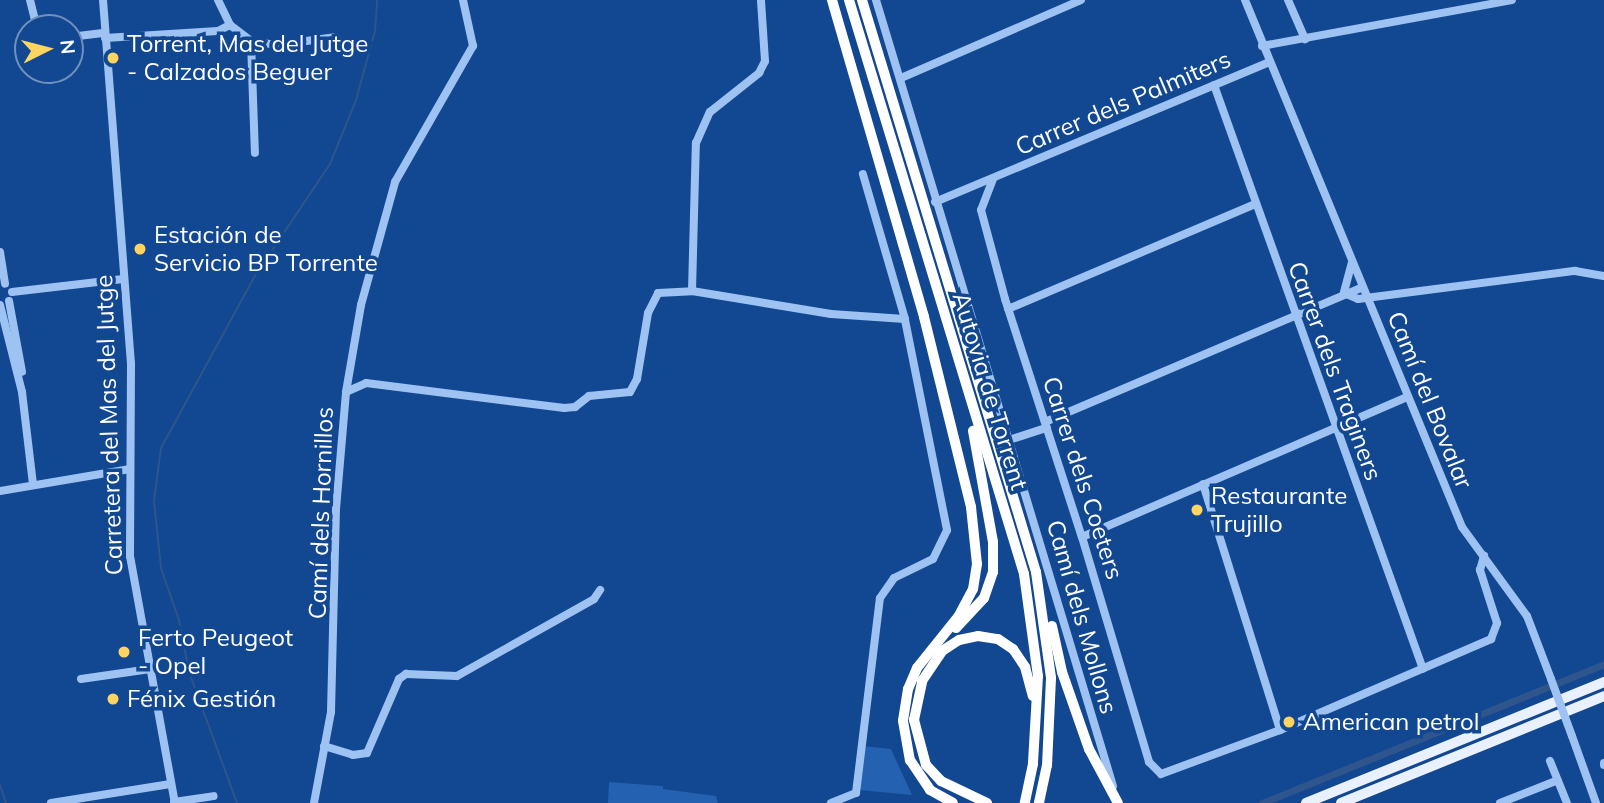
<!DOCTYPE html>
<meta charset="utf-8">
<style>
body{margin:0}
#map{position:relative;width:1604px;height:803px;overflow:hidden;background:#124791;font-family:Mulish,sans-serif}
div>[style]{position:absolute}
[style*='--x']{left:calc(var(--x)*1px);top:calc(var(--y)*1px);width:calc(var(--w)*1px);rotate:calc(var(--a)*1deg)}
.green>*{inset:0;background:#2461b0}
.stream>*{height:2px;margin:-1px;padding:0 1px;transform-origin:1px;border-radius:1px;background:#2e558c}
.canal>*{height:7px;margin:-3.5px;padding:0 3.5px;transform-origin:3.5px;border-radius:3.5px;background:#2e558c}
.minor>*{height:8px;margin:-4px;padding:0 4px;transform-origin:4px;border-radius:4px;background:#9ec3f2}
.major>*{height:10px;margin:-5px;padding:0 5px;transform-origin:5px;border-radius:5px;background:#e9f1ff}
.highway>*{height:10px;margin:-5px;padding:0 5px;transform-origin:5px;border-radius:5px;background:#fff}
.minor-bridge>*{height:8px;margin:-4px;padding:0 4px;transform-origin:4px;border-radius:4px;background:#9ec3f2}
.dots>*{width:19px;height:19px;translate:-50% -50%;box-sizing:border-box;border:4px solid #124791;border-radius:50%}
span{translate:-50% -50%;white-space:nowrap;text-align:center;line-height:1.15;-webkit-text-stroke:7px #124791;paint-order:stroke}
.poi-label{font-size:24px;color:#fff}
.left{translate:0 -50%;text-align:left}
.street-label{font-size:24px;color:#fff}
.north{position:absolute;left:14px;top:14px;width:70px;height:70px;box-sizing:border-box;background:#124791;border:2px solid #7191bd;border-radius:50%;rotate:84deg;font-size:19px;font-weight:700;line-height:28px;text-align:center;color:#fff}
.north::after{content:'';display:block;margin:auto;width:24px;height:32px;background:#ffd45f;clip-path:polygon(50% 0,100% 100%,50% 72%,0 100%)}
</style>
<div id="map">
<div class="green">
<div style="clip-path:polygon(863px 746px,891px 749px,912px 795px,859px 790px)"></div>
<div style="clip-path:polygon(609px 782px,663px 786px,663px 789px,716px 796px,718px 803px,608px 803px)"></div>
</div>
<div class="stream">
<div style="--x:0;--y:785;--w:19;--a:72"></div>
<div style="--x:237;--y:803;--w:140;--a:-110.1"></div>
<div style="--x:189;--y:672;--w:53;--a:-100.9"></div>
<div style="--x:179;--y:620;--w:55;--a:-109.1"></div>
<div style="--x:161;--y:568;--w:67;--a:-96"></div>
<div style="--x:154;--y:501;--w:53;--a:-82.5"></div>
<div style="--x:161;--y:448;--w:192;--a:-61.4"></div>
<div style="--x:253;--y:279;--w:138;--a:-56.2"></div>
<div style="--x:330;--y:164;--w:69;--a:-67.9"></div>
<div style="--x:356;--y:100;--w:72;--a:-74.6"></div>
<div style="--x:375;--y:31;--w:31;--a:-86"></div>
</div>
<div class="canal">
<div style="--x:1262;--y:803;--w:369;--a:-22.1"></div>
</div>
<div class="minor">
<div style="--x:30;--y:0;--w:29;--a:76"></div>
<div style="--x:103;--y:0;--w:365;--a:85.6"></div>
<div style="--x:131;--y:364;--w:192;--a:90.3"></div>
<div style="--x:130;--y:556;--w:251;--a:79.7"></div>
<div style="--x:218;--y:0;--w:28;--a:64"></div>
<div style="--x:876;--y:0;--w:821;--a:73.22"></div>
<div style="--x:1245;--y:0;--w:570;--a:67.62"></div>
<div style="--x:1462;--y:527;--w:110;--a:53.9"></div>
<div style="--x:1527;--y:616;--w:67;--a:69.1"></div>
<div style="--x:1288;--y:0;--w:43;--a:66.4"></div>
<div style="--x:70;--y:37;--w:35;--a:-7"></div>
<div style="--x:105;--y:38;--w:113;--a:-3.5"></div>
<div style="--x:218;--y:31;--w:13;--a:-27"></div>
<div style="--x:230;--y:25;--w:26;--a:37"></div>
<div style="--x:251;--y:41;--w:25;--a:9"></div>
<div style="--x:276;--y:45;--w:61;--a:-7.6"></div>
<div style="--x:251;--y:41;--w:112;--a:88"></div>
<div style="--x:1262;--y:46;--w:254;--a:-10.4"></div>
<div style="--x:901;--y:78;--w:196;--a:-23.4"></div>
<div style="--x:1214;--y:85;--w:620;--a:70.31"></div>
<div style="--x:993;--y:179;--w:33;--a:111"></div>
<div style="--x:981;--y:210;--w:92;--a:74.9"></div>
<div style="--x:1005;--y:299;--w:250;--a:72.1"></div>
<div style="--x:1082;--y:537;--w:235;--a:73.4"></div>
<div style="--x:1149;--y:762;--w:17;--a:45"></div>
<div style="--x:1161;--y:774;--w:127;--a:-20.3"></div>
<div style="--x:1280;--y:730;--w:230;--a:-23.3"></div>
<div style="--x:1491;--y:639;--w:17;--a:-69"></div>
<div style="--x:1497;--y:623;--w:56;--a:-107.8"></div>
<div style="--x:1480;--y:570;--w:15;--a:-74"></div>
<div style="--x:935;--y:202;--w:362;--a:-22.7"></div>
<div style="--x:0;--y:252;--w:32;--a:81"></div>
<div style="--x:692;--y:291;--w:148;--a:-88.5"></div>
<div style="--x:696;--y:143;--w:34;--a:-66"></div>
<div style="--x:710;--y:112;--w:63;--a:-38.5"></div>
<div style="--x:759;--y:73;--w:13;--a:-63"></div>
<div style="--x:765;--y:61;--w:61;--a:-93.8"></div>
<div style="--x:12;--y:292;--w:112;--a:-6.7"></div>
<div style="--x:1344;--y:292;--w:31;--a:-75"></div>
<div style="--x:1344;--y:293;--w:15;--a:23"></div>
<div style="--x:1358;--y:299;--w:219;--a:-7.4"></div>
<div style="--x:1575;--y:271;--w:29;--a:10"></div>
<div style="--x:9;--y:301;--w:72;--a:79.6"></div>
<div style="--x:0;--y:305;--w:90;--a:75.8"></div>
<div style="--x:22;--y:392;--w:93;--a:83.2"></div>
<div style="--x:1008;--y:309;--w:268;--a:-23"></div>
<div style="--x:346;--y:392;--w:22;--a:-24"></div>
<div style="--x:366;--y:383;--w:200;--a:7.2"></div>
<div style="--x:564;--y:408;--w:11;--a:-5"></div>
<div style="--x:575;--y:407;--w:18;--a:-38"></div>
<div style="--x:589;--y:396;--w:41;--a:-5.6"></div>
<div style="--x:630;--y:392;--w:15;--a:-62"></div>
<div style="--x:637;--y:379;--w:67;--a:-80.5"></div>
<div style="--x:648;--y:313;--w:22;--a:-63"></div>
<div style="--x:658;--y:293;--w:34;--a:-3"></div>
<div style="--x:692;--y:291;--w:141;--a:9.4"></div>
<div style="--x:831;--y:314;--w:74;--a:3.9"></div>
<div style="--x:1045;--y:422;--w:345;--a:-23"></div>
<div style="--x:1009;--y:440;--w:40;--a:-18"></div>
<div style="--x:1203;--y:484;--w:258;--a:72.6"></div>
<div style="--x:0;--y:491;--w:132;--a:-9.6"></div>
<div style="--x:1082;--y:537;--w:354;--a:-23.3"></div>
<div style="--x:81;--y:679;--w:70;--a:-8.2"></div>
<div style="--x:1572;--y:736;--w:71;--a:70.3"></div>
<div style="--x:324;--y:746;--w:30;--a:17"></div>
<div style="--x:353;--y:755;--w:14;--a:-8"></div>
<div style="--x:367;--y:753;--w:81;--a:-66.6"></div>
<div style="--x:399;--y:679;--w:9;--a:-36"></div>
<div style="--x:406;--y:674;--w:51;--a:2.2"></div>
<div style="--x:457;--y:676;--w:157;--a:-29.3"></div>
<div style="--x:594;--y:599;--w:11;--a:-56"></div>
<div style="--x:1550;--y:761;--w:45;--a:68"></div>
<div style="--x:1604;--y:763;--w:2;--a:90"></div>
<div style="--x:174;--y:802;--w:40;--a:-8.5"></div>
<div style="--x:51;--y:803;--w:121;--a:-9"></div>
<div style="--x:314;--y:803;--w:93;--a:-79.4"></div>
<div style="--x:331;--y:712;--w:203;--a:-88.6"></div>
<div style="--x:336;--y:509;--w:117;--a:-85.1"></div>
<div style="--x:346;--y:392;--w:88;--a:-80.2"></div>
<div style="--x:361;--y:305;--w:128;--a:-74.5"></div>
<div style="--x:395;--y:182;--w:157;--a:-60.2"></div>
<div style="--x:473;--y:46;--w:47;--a:-102.3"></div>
<div style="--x:831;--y:803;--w:27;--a:-22"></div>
<div style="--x:856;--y:793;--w:196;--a:-83"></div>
<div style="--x:880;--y:598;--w:24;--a:-55"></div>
<div style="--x:894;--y:578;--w:43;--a:-26"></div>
<div style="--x:933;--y:559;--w:32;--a:-64"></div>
<div style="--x:947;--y:530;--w:215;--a:-101.3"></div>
<div style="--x:905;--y:319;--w:151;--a:-106.2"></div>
<div style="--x:1500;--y:803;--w:62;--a:-21.6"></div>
</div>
<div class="major">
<div style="--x:1306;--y:803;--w:322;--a:-22.1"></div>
<div style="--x:1341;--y:803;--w:284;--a:-22.1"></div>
</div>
<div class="highway">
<div style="--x:832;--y:0;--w:330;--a:73.8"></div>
<div style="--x:924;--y:317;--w:196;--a:76.1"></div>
<div style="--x:971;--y:507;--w:57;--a:84"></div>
<div style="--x:977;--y:564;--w:25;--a:99"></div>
<div style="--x:973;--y:589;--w:32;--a:118"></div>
<div style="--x:958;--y:617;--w:65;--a:128.8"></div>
<div style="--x:917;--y:668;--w:23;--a:113"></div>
<div style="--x:908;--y:689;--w:32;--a:99"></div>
<div style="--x:903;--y:721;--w:40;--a:80"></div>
<div style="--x:910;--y:760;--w:36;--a:56"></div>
<div style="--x:930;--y:790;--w:26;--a:29"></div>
<div style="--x:849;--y:0;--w:600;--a:73.04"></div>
<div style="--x:1024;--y:574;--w:103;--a:82.2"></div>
<div style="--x:1038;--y:676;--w:88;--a:93.3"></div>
<div style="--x:1033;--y:764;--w:40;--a:102"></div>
<div style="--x:862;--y:0;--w:598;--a:73.08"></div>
<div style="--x:1036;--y:572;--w:107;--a:81.9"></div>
<div style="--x:1051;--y:678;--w:87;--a:92.6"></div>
<div style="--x:1047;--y:765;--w:39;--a:102"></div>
<div style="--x:1052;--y:626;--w:47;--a:77.7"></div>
<div style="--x:1062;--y:672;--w:82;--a:70.7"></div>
<div style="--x:1089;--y:749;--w:61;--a:61.8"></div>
<div style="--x:956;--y:628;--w:41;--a:-47"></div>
<div style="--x:984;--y:598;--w:28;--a:-71"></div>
<div style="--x:993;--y:572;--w:30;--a:-90"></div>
<div style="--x:993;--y:542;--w:113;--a:-100.2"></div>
<div style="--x:987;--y:803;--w:51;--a:-154.4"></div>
<div style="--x:941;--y:781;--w:22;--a:-133"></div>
<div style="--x:926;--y:765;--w:47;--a:-104.9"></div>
<div style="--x:914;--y:720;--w:40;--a:-78"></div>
<div style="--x:922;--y:681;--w:36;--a:-56"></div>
<div style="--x:942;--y:651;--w:20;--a:-33"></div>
<div style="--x:959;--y:640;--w:19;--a:-12"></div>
<div style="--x:978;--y:636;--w:20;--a:9"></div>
<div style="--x:998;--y:639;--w:18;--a:34"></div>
<div style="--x:1013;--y:649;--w:22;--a:56"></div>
<div style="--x:1025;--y:667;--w:30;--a:75"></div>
</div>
<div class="minor-bridge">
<div style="--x:1551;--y:679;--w:61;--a:69.8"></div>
</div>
<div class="dots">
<div style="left:113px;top:58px;background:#ffd45f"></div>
<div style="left:140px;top:249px;background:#ffd45f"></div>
<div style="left:1197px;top:510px;background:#ffd45f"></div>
<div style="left:124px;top:652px;background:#ffd45f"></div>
<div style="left:113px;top:699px;background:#ffd45f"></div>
<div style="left:1289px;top:722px;background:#ffd45f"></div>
</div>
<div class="poi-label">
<span class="left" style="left:127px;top:58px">Torrent, Mas del Jutge<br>- Calzados Beguer</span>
<span class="left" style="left:154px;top:249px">Estación de<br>Servicio BP Torrente</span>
<span class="left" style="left:1211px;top:510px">Restaurante<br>Trujillo</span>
<span class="left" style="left:138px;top:652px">Ferto Peugeot<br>- Opel</span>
<span class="left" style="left:127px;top:699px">Fénix Gestión</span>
<span class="left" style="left:1303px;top:722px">American petrol</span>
</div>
<div class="street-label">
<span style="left:1123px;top:103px;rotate:-23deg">Carrer dels Palmiters</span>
<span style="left:1335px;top:371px;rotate:70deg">Carrer dels Traginers</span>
<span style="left:990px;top:391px;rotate:73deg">Autovia de Torrent</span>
<span style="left:1430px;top:400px;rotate:68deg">Camí del Bovalar</span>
<span style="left:109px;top:425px;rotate:-92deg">Carretera del Mas del Jutge</span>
<span style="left:1083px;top:478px;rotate:72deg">Carrer dels Coeters</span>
<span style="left:321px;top:513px;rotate:-88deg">Camí dels Hornillos</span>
<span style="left:1082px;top:617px;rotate:74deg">Camí dels Mollons</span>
</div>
<div class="north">N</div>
</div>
